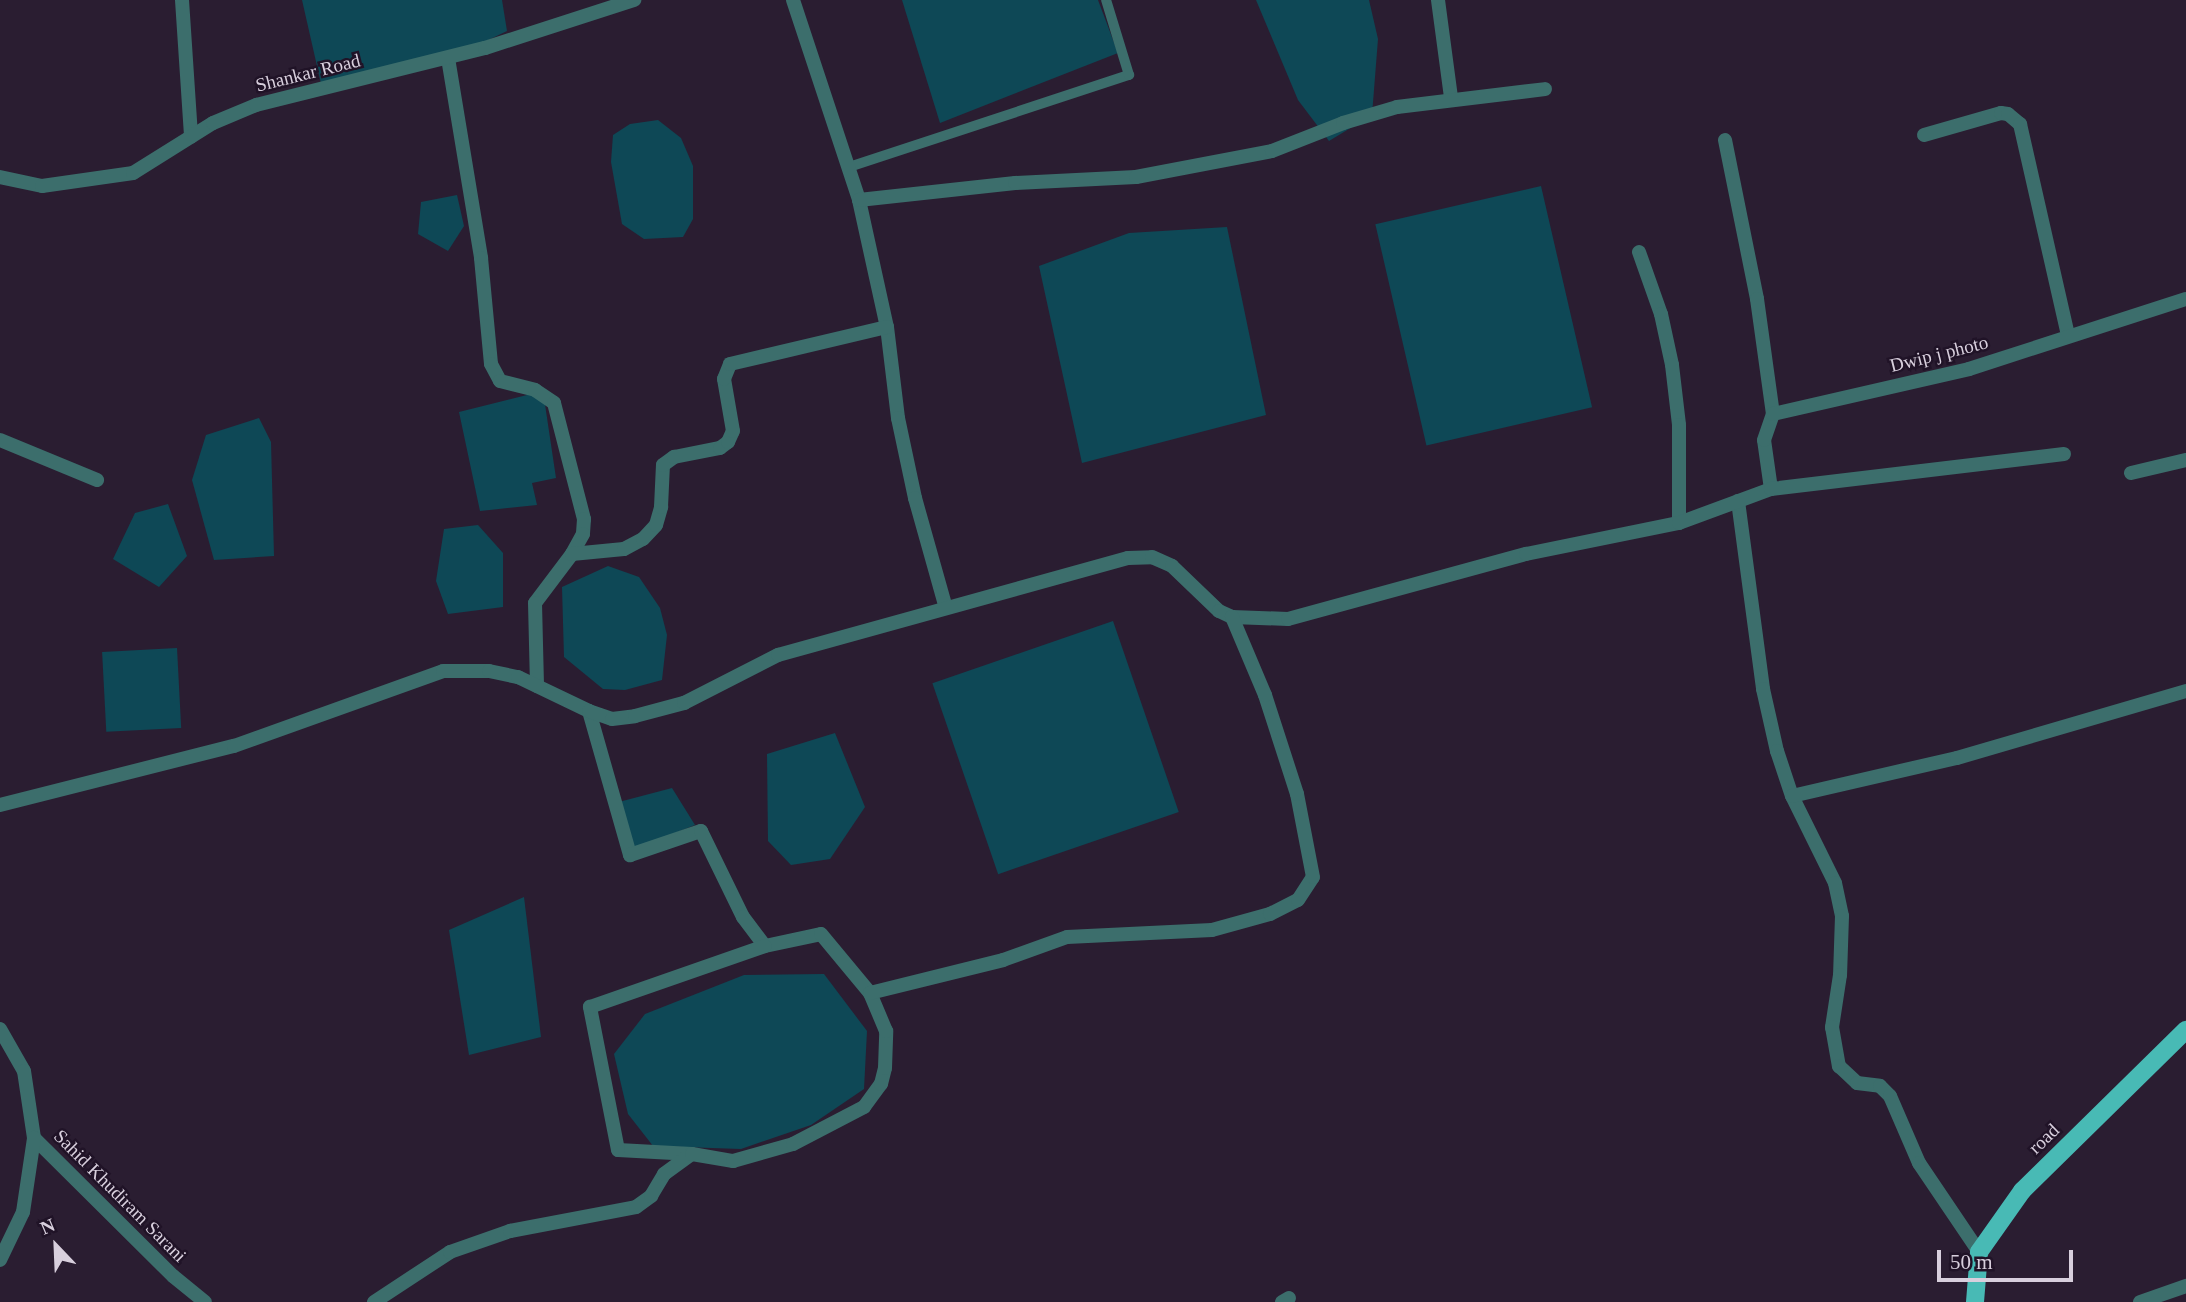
<!DOCTYPE html>
<style>
body{margin:0}
#map{position:relative;width:2186px;height:1302px;overflow:hidden;background:#2a1d31;font-family:Georgia,serif}
div>[style]{position:absolute}
[style*='--x']{left:calc(var(--x)*1px);top:calc(var(--y)*1px);width:calc(var(--w)*1px);rotate:calc(var(--a)*1deg)}
.water>*{inset:0;background:#0e4856;transform-origin:0 0}
.lane>*{height:10px;margin:-5px;padding:0 5px;transform-origin:5px;border-radius:5px;background:#3c6e6c}
.street>*{height:14px;margin:-7px;padding:0 7px;transform-origin:7px;border-radius:7px;background:#3c6e6c}
.primary>*{height:18px;margin:-9px;padding:0 9px;transform-origin:9px;border-radius:9px;background:#48bab5}
span{translate:-50% -50%;white-space:nowrap;text-align:center;line-height:1.15;-webkit-text-stroke:5px #201327;paint-order:stroke}
.street-label{font-size:19px;color:#d8cfdd}
.north{position:absolute;left:21px;top:1211px;width:70px;height:70px;-webkit-text-stroke:5px #201327;paint-order:stroke;rotate:337deg;font-size:19px;font-weight:700;line-height:28px;text-align:center;color:#d8cfdd}
.north::after{content:'';display:block;margin:auto;width:24px;height:32px;background:#d8cfdd;clip-path:polygon(50% 0,100% 100%,50% 72%,0 100%)}
.scale{position:absolute;left:1937px;top:1250px;width:136px;height:32px;box-sizing:border-box;border:4px solid #d8cfdd;border-top:0;padding-left:9px;font-size:21px;line-height:24px;white-space:nowrap;color:#d8cfdd;-webkit-text-stroke:5px #201327;paint-order:stroke}
</style>
<div id="map">
<div class="water">
<div style="clip-path:polygon(302px 0,502px 0,507px 31px,480px 44px,322px 88px)"></div>
<div style="clip-path:polygon(902px 0,1098px 0,1118px 53px,940px 123px)"></div>
<div style="clip-path:polygon(1256px 0,1369px 0,1378px 39px,1372px 115px,1329px 141px,1298px 100px)"></div>
<div style="clip-path:polygon(658px 120px,681px 138px,693px 166px,693px 219px,683px 237px,644px 239px,622px 224px,611px 162px,613px 135px,630px 124px)"></div>
<div style="left:1541px;top:186px;width:227px;height:170px;rotate:77deg"></div>
<div style="clip-path:polygon(457px 195px,464px 226px,448px 251px,418px 234px,421px 202px)"></div>
<div style="clip-path:polygon(1227px 227px,1266px 415px,1082px 463px,1039px 266px,1129px 233px)"></div>
<div style="clip-path:polygon(543px 391px,556px 478px,532px 483px,537px 505px,480px 511px,459px 412px)"></div>
<div style="clip-path:polygon(259px 418px,271px 442px,274px 556px,214px 560px,192px 480px,206px 435px)"></div>
<div style="clip-path:polygon(168px 504px,187px 556px,159px 587px,113px 559px,135px 513px)"></div>
<div style="clip-path:polygon(478px 525px,503px 553px,503px 607px,448px 614px,436px 581px,444px 529px)"></div>
<div style="clip-path:polygon(608px 566px,639px 577px,660px 608px,667px 635px,662px 680px,625px 690px,603px 689px,564px 657px,562px 587px)"></div>
<div style="left:1113px;top:621px;width:202px;height:191px;rotate:71deg"></div>
<div style="left:177px;top:648px;width:80px;height:75px;rotate:87deg"></div>
<div style="clip-path:polygon(835px 733px,865px 807px,830px 859px,791px 865px,768px 841px,767px 754px)"></div>
<div style="clip-path:polygon(672px 788px,695px 825px,628px 852px,615px 803px)"></div>
<div style="clip-path:polygon(524px 897px,541px 1037px,469px 1055px,449px 930px)"></div>
<div style="clip-path:polygon(824px 974px,867px 1031px,864px 1089px,811px 1125px,741px 1149px,653px 1146px,628px 1114px,614px 1054px,645px 1014px,744px 975px)"></div>
</div>
<div class="lane">
<div style="--x:849;--y:167;--w:295;--a:-18.2"></div>
<div style="--x:1129;--y:75;--w:78;--a:-107"></div>
</div>
<div class="street">
<div style="--x:182;--y:0;--w:137;--a:86.2"></div>
<div style="--x:793;--y:0;--w:211;--a:71.7"></div>
<div style="--x:859;--y:200;--w:130;--a:77.6"></div>
<div style="--x:887;--y:327;--w:92;--a:83.1"></div>
<div style="--x:898;--y:418;--w:82;--a:78"></div>
<div style="--x:915;--y:498;--w:114;--a:74.3"></div>
<div style="--x:1438;--y:0;--w:99;--a:82.4"></div>
<div style="--x:448;--y:58;--w:203;--a:80.6"></div>
<div style="--x:481;--y:258;--w:106;--a:84.6"></div>
<div style="--x:491;--y:364;--w:19;--a:62"></div>
<div style="--x:500;--y:381;--w:36;--a:14"></div>
<div style="--x:535;--y:390;--w:23;--a:34"></div>
<div style="--x:554;--y:403;--w:120;--a:75.5"></div>
<div style="--x:584;--y:519;--w:15;--a:94"></div>
<div style="--x:583;--y:534;--w:23;--a:119"></div>
<div style="--x:572;--y:554;--w:61;--a:127.1"></div>
<div style="--x:535;--y:603;--w:83;--a:88.6"></div>
<div style="--x:1924;--y:135;--w:80;--a:-15.9"></div>
<div style="--x:2001;--y:113;--w:7;--a:8"></div>
<div style="--x:2008;--y:114;--w:16;--a:40"></div>
<div style="--x:2020;--y:124;--w:216;--a:77.2"></div>
<div style="--x:1725;--y:140;--w:162;--a:78.6"></div>
<div style="--x:1757;--y:299;--w:116;--a:82.1"></div>
<div style="--x:0;--y:177;--w:43;--a:12.1"></div>
<div style="--x:42;--y:186;--w:92;--a:-8.1"></div>
<div style="--x:133;--y:173;--w:94;--a:-32"></div>
<div style="--x:213;--y:123;--w:47;--a:-22.7"></div>
<div style="--x:256;--y:105;--w:236;--a:-14"></div>
<div style="--x:485;--y:48;--w:157;--a:-17.9"></div>
<div style="--x:859;--y:200;--w:157;--a:-6.2"></div>
<div style="--x:1015;--y:183;--w:121;--a:-2.8"></div>
<div style="--x:1136;--y:177;--w:138;--a:-10.8"></div>
<div style="--x:1272;--y:151;--w:76;--a:-21.5"></div>
<div style="--x:1343;--y:123;--w:56;--a:-16.5"></div>
<div style="--x:1397;--y:107;--w:149;--a:-6.9"></div>
<div style="--x:1639;--y:252;--w:66;--a:70.5"></div>
<div style="--x:1661;--y:314;--w:52;--a:77.8"></div>
<div style="--x:1672;--y:365;--w:60;--a:83.3"></div>
<div style="--x:1679;--y:425;--w:98;--a:90"></div>
<div style="--x:0;--y:440;--w:105;--a:22.4"></div>
<div style="--x:2131;--y:473;--w:57;--a:-13.3"></div>
<div style="--x:1771;--y:489;--w:49;--a:-98.1"></div>
<div style="--x:1764;--y:440;--w:28;--a:-71"></div>
<div style="--x:1773;--y:414;--w:201;--a:-12.9"></div>
<div style="--x:1969;--y:369;--w:228;--a:-17.9"></div>
<div style="--x:1738;--y:501;--w:190;--a:82.4"></div>
<div style="--x:1763;--y:689;--w:64;--a:77.3"></div>
<div style="--x:1777;--y:751;--w:47;--a:71.6"></div>
<div style="--x:1792;--y:796;--w:97;--a:63.7"></div>
<div style="--x:1835;--y:883;--w:34;--a:78"></div>
<div style="--x:1842;--y:916;--w:59;--a:91.9"></div>
<div style="--x:1840;--y:975;--w:53;--a:98.7"></div>
<div style="--x:1832;--y:1027;--w:40;--a:80"></div>
<div style="--x:1839;--y:1066;--w:25;--a:43"></div>
<div style="--x:1857;--y:1083;--w:23;--a:7"></div>
<div style="--x:1880;--y:1086;--w:14;--a:45"></div>
<div style="--x:1890;--y:1096;--w:73;--a:66.6"></div>
<div style="--x:1919;--y:1163;--w:107;--a:56"></div>
<div style="--x:572;--y:554;--w:52;--a:-5.5"></div>
<div style="--x:624;--y:549;--w:21;--a:-28"></div>
<div style="--x:643;--y:539;--w:19;--a:-47"></div>
<div style="--x:656;--y:525;--w:19;--a:-74"></div>
<div style="--x:661;--y:507;--w:42;--a:-87.3"></div>
<div style="--x:663;--y:465;--w:14;--a:-36"></div>
<div style="--x:674;--y:457;--w:47;--a:-11.1"></div>
<div style="--x:720;--y:448;--w:10;--a:-37"></div>
<div style="--x:728;--y:442;--w:12;--a:-66"></div>
<div style="--x:733;--y:431;--w:53;--a:-99.8"></div>
<div style="--x:724;--y:379;--w:16;--a:-68"></div>
<div style="--x:730;--y:364;--w:161;--a:-13.3"></div>
<div style="--x:589;--y:711;--w:150;--a:74.1"></div>
<div style="--x:630;--y:855;--w:75;--a:-18.7"></div>
<div style="--x:701;--y:831;--w:96;--a:64"></div>
<div style="--x:743;--y:917;--w:36;--a:53"></div>
<div style="--x:765;--y:946;--w:57;--a:-12.1"></div>
<div style="--x:821;--y:934;--w:77;--a:50.3"></div>
<div style="--x:1792;--y:796;--w:169;--a:-13"></div>
<div style="--x:1957;--y:758;--w:239;--a:-16.3"></div>
<div style="--x:0;--y:805;--w:241;--a:-14.2"></div>
<div style="--x:234;--y:746;--w:222;--a:-19.7"></div>
<div style="--x:443;--y:671;--w:46;--a:0"></div>
<div style="--x:489;--y:671;--w:30;--a:12"></div>
<div style="--x:518;--y:677;--w:79;--a:25.6"></div>
<div style="--x:589;--y:711;--w:24;--a:19"></div>
<div style="--x:612;--y:719;--w:23;--a:-7"></div>
<div style="--x:635;--y:716;--w:51;--a:-14.9"></div>
<div style="--x:684;--y:703;--w:106;--a:-27.1"></div>
<div style="--x:778;--y:655;--w:363;--a:-15.5"></div>
<div style="--x:1128;--y:558;--w:24;--a:-2"></div>
<div style="--x:1152;--y:557;--w:22;--a:24"></div>
<div style="--x:1172;--y:566;--w:65;--a:43.8"></div>
<div style="--x:1219;--y:611;--w:14;--a:25"></div>
<div style="--x:1232;--y:617;--w:56;--a:2"></div>
<div style="--x:1288;--y:619;--w:247;--a:-15.3"></div>
<div style="--x:1526;--y:554;--w:156;--a:-11.5"></div>
<div style="--x:1679;--y:523;--w:98;--a:-20.3"></div>
<div style="--x:1771;--y:489;--w:295;--a:-6.8"></div>
<div style="--x:0;--y:1029;--w:48;--a:60.3"></div>
<div style="--x:24;--y:1071;--w:68;--a:81.5"></div>
<div style="--x:34;--y:1138;--w:196;--a:44.8"></div>
<div style="--x:173;--y:1276;--w:41;--a:39.1"></div>
<div style="--x:692;--y:1154;--w:74;--a:-176.9"></div>
<div style="--x:618;--y:1150;--w:146;--a:-101.1"></div>
<div style="--x:590;--y:1007;--w:185;--a:-19.2"></div>
<div style="--x:0;--y:1260;--w:53;--a:-64.4"></div>
<div style="--x:23;--y:1212;--w:75;--a:-81.5"></div>
<div style="--x:374;--y:1302;--w:91;--a:-33.3"></div>
<div style="--x:450;--y:1252;--w:64;--a:-19.3"></div>
<div style="--x:510;--y:1231;--w:128;--a:-10.8"></div>
<div style="--x:636;--y:1207;--w:19;--a:-36"></div>
<div style="--x:651;--y:1196;--w:26;--a:-59"></div>
<div style="--x:664;--y:1174;--w:34;--a:-36"></div>
<div style="--x:692;--y:1154;--w:42;--a:9.7"></div>
<div style="--x:733;--y:1161;--w:62;--a:-15.8"></div>
<div style="--x:793;--y:1144;--w:80;--a:-27.5"></div>
<div style="--x:864;--y:1107;--w:29;--a:-54"></div>
<div style="--x:881;--y:1084;--w:16;--a:-76"></div>
<div style="--x:885;--y:1068;--w:37;--a:-88"></div>
<div style="--x:886;--y:1031;--w:41;--a:-112.8"></div>
<div style="--x:870;--y:993;--w:137;--a:-13.9"></div>
<div style="--x:1003;--y:960;--w:68;--a:-19.8"></div>
<div style="--x:1067;--y:937;--w:145;--a:-2.8"></div>
<div style="--x:1212;--y:930;--w:60;--a:-15.4"></div>
<div style="--x:1270;--y:914;--w:31;--a:-27"></div>
<div style="--x:1298;--y:900;--w:27;--a:-57"></div>
<div style="--x:1313;--y:877;--w:85;--a:-100.9"></div>
<div style="--x:1297;--y:794;--w:104;--a:-107.9"></div>
<div style="--x:1265;--y:695;--w:85;--a:-112.9"></div>
<div style="--x:1282;--y:1302;--w:8;--a:-30"></div>
<div style="--x:2140;--y:1302;--w:49;--a:-19.2"></div>
</div>
<div class="primary">
<div style="--x:1975;--y:1302;--w:50;--a:-85.4"></div>
<div style="--x:1979;--y:1252;--w:75;--a:-54.8"></div>
<div style="--x:2022;--y:1191;--w:230;--a:-44.5"></div>
</div>
<div class="street-label">
<span style="left:308px;top:73px;rotate:-14deg">Shankar Road</span>
<span style="left:1939px;top:354px;rotate:-14deg">Dwip j photo</span>
<span style="left:2044px;top:1139px;rotate:-44deg">road</span>
<span style="left:120px;top:1196px;rotate:45deg">Sahid Khudiram Sarani</span>
</div>
<div class="north">N</div>
<div class="scale">50 m</div>
</div>
